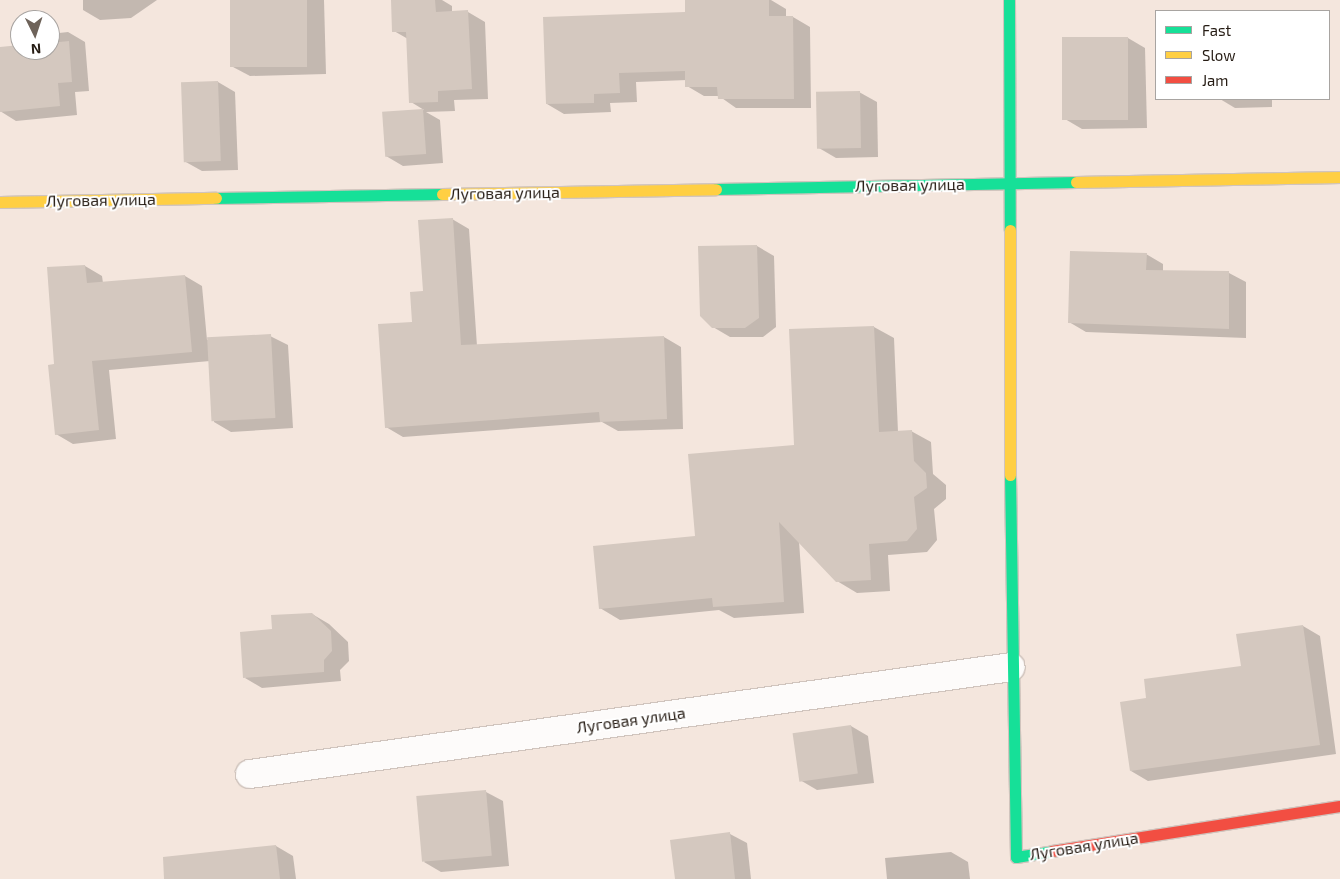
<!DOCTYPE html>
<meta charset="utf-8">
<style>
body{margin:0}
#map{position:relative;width:1340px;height:879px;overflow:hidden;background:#f4e6dd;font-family:"Exo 2",sans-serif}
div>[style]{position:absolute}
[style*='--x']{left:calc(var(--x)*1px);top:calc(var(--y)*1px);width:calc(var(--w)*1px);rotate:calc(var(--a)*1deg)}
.shadow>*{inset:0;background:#0003}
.building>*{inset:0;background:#d4c8bf;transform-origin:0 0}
.roads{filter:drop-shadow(1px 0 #d0c4bd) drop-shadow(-1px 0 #d0c4bd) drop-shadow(0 1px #d0c4bd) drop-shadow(0 -1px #d0c4bd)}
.street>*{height:28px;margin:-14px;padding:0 14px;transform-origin:14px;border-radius:14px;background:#fdfbfa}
.fast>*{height:11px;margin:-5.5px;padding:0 5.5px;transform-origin:5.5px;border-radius:5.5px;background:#16e098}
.slow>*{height:11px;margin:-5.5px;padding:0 5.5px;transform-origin:5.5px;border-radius:5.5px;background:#ffcf43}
.jam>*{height:11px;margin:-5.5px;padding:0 5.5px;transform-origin:5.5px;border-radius:5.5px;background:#f24e42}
span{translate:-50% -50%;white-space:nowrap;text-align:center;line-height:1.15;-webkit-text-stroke:4px #fff;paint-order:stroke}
.street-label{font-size:16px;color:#261c14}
.legend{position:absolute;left:1155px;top:10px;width:175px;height:90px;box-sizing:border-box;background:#fff;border:1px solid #a8a4a1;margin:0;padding:6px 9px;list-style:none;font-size:15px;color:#261c14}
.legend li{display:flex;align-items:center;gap:10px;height:25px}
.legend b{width:25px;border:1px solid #a8a4a1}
.north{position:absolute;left:10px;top:10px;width:50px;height:50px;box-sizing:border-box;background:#fff;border:1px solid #a8a4a1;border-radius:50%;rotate:176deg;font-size:14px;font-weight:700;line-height:20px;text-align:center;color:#261c14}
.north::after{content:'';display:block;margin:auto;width:18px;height:22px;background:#6e635a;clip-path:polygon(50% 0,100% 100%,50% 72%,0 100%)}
</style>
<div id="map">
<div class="shadow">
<div style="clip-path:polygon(83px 0,157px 0,131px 18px,100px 20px,83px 10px)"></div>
<div style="clip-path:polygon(231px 0,324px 0,326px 74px,250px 76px,233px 67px)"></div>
<div style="clip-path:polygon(392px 0,442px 0,452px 6px,452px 13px,468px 12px,485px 22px,488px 99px,454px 100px,455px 111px,426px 112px,440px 120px,443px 163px,403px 166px,386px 156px,383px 113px,424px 110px,411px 102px,408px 39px,394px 31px)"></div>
<div style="clip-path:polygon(686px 0,771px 0,786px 9px,786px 17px,793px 17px,810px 27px,811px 108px,736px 108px,719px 96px,704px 96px,687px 86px,687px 80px,636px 82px,637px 102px,610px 103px,611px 112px,564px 114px,547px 104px,686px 14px)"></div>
<div style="clip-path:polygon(68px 32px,85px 42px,89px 91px,75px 92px,77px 115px,16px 121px,0 111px,0 48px,50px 50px,50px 34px)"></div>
<div style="clip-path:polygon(1128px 38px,1145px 48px,1147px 128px,1082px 129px,1065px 119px,1064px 39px)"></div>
<div style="clip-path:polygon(218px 82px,235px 92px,238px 170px,202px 171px,184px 161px)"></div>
<div style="clip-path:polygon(859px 92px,877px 102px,878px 157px,836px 158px,819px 148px)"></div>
<div style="clip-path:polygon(1220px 99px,1272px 99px,1272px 107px,1235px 108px)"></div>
<div style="clip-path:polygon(452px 219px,469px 229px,477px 346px,664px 337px,681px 347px,683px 429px,618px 431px,602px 422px,403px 437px,386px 427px,414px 323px)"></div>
<div style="clip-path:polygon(757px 246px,774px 256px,776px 327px,763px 337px,730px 337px,713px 327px,699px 247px)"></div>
<div style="clip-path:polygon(1146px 254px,1163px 264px,1163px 272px,1229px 273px,1246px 282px,1246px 338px,1086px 332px,1069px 322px)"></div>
<div style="clip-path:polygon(85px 266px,102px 276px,103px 283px,185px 276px,202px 286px,207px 340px,270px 336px,288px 345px,293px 428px,231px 432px,214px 422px,210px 361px,109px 370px,116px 439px,73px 444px,56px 434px,55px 365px)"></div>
<div style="clip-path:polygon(874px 327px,894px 338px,898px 432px,911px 431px,931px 442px,933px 474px,946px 485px,946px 499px,934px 509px,937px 540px,927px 552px,888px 555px,890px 591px,857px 593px,837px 581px,799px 541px,804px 613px,734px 618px,719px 610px,620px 620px,600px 608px,697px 537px,795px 446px)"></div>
<div style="clip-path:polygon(312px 614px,329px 624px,348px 642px,349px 661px,340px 670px,341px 681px,262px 688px,245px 678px)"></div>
<div style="clip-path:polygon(1303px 626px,1320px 636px,1336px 754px,1148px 781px,1131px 771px,1148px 699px,1242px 667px)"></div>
<div style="clip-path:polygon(851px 726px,868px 736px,874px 783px,817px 790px,800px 780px)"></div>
<div style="clip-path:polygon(486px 792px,503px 801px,509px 866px,441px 872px,424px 862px)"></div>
<div style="clip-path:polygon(730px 834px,747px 843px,751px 879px,676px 879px)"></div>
<div style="clip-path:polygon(276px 846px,293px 856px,296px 879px,219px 879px)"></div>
<div style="clip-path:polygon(951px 852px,968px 862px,970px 879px,887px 879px,885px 858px)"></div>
</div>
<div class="building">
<div style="left:230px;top:0;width:77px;height:67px"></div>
<div style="clip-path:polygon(391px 0,435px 0,436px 12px,468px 10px,472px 89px,438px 91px,438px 102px,409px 103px,406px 32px,392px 32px)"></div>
<div style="clip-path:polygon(685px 0,769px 0,769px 16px,793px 16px,794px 99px,718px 99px,717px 87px,685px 87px,685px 71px,619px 73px,620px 93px,594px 94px,594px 103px,546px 104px,543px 17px,685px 12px)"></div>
<div style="left:1062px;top:37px;width:66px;height:83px"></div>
<div style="clip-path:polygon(69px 41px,72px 82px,58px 83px,60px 106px,0 112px,0 47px,20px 45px,20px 50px,50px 50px,50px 43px)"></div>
<div style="left:218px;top:81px;width:80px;height:37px;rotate:88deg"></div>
<div style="left:860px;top:91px;width:57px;height:44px;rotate:89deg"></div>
<div style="left:423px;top:109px;width:45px;height:41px;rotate:86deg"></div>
<div style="clip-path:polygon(453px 218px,461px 345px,664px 336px,667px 419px,600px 422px,599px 412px,385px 428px,378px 324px,412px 322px,410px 292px,423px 291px,418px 220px)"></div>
<div style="clip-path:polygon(757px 245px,759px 318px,745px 328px,712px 328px,700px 316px,698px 246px)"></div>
<div style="clip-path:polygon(1070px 251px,1147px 253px,1146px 270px,1229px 271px,1229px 329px,1068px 323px)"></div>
<div style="clip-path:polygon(85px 265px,87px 283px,185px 275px,192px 352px,92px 361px,99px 430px,55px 435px,48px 365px,54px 364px,47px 267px)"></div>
<div style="clip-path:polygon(874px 326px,879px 432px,912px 430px,914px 461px,926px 473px,927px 488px,914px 497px,917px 529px,907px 541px,869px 544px,871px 580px,836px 582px,779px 522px,784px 602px,713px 607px,712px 598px,599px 609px,593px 546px,695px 536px,688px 454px,794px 445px,789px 329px)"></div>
<div style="left:271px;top:334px;width:84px;height:64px;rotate:87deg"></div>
<div style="clip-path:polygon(312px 613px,331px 631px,332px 651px,324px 660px,324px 672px,243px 678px,240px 632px,272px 629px,271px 615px)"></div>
<div style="clip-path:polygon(1303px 625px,1320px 745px,1130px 771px,1120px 702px,1146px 698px,1144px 679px,1241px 666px,1236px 634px)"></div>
<div style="left:851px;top:725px;width:49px;height:59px;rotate:82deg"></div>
<div style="left:486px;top:790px;width:66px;height:70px;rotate:85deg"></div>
<div style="clip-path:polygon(730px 832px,735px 879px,675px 879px,670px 840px)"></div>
<div style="clip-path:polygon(276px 845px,280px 879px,164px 879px,163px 857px)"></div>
</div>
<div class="roads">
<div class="street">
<div style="--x:250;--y:774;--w:768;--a:-8"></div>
</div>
<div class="fast">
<div style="--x:1009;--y:0;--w:230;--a:89.8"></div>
<div style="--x:716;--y:189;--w:360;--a:-1.1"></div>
<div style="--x:216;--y:198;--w:226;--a:-1"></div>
<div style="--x:1010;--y:475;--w:382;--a:89.1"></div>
<div style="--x:1016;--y:857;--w:36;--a:-9"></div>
</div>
<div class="slow">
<div style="--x:1076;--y:182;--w:264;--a:-1.1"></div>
<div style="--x:442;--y:194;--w:274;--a:-1"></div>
<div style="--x:0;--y:202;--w:216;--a:-1.1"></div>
<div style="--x:1010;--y:230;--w:245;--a:90"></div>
</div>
<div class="jam">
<div style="--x:1052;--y:851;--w:291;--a:-8.9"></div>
</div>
</div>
<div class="street-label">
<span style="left:910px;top:185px;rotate:-1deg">Луговая улица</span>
<span style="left:505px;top:193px;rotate:-1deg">Луговая улица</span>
<span style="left:101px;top:200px;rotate:-1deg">Луговая улица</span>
<span style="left:631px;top:720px;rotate:-8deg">Луговая улица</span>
<span style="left:1084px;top:846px;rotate:-9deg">Луговая улица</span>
</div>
<ul class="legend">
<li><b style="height:6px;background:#16e098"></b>Fast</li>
<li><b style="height:6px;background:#ffcf43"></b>Slow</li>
<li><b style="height:6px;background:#f24e42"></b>Jam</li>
</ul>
<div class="north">N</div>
</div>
